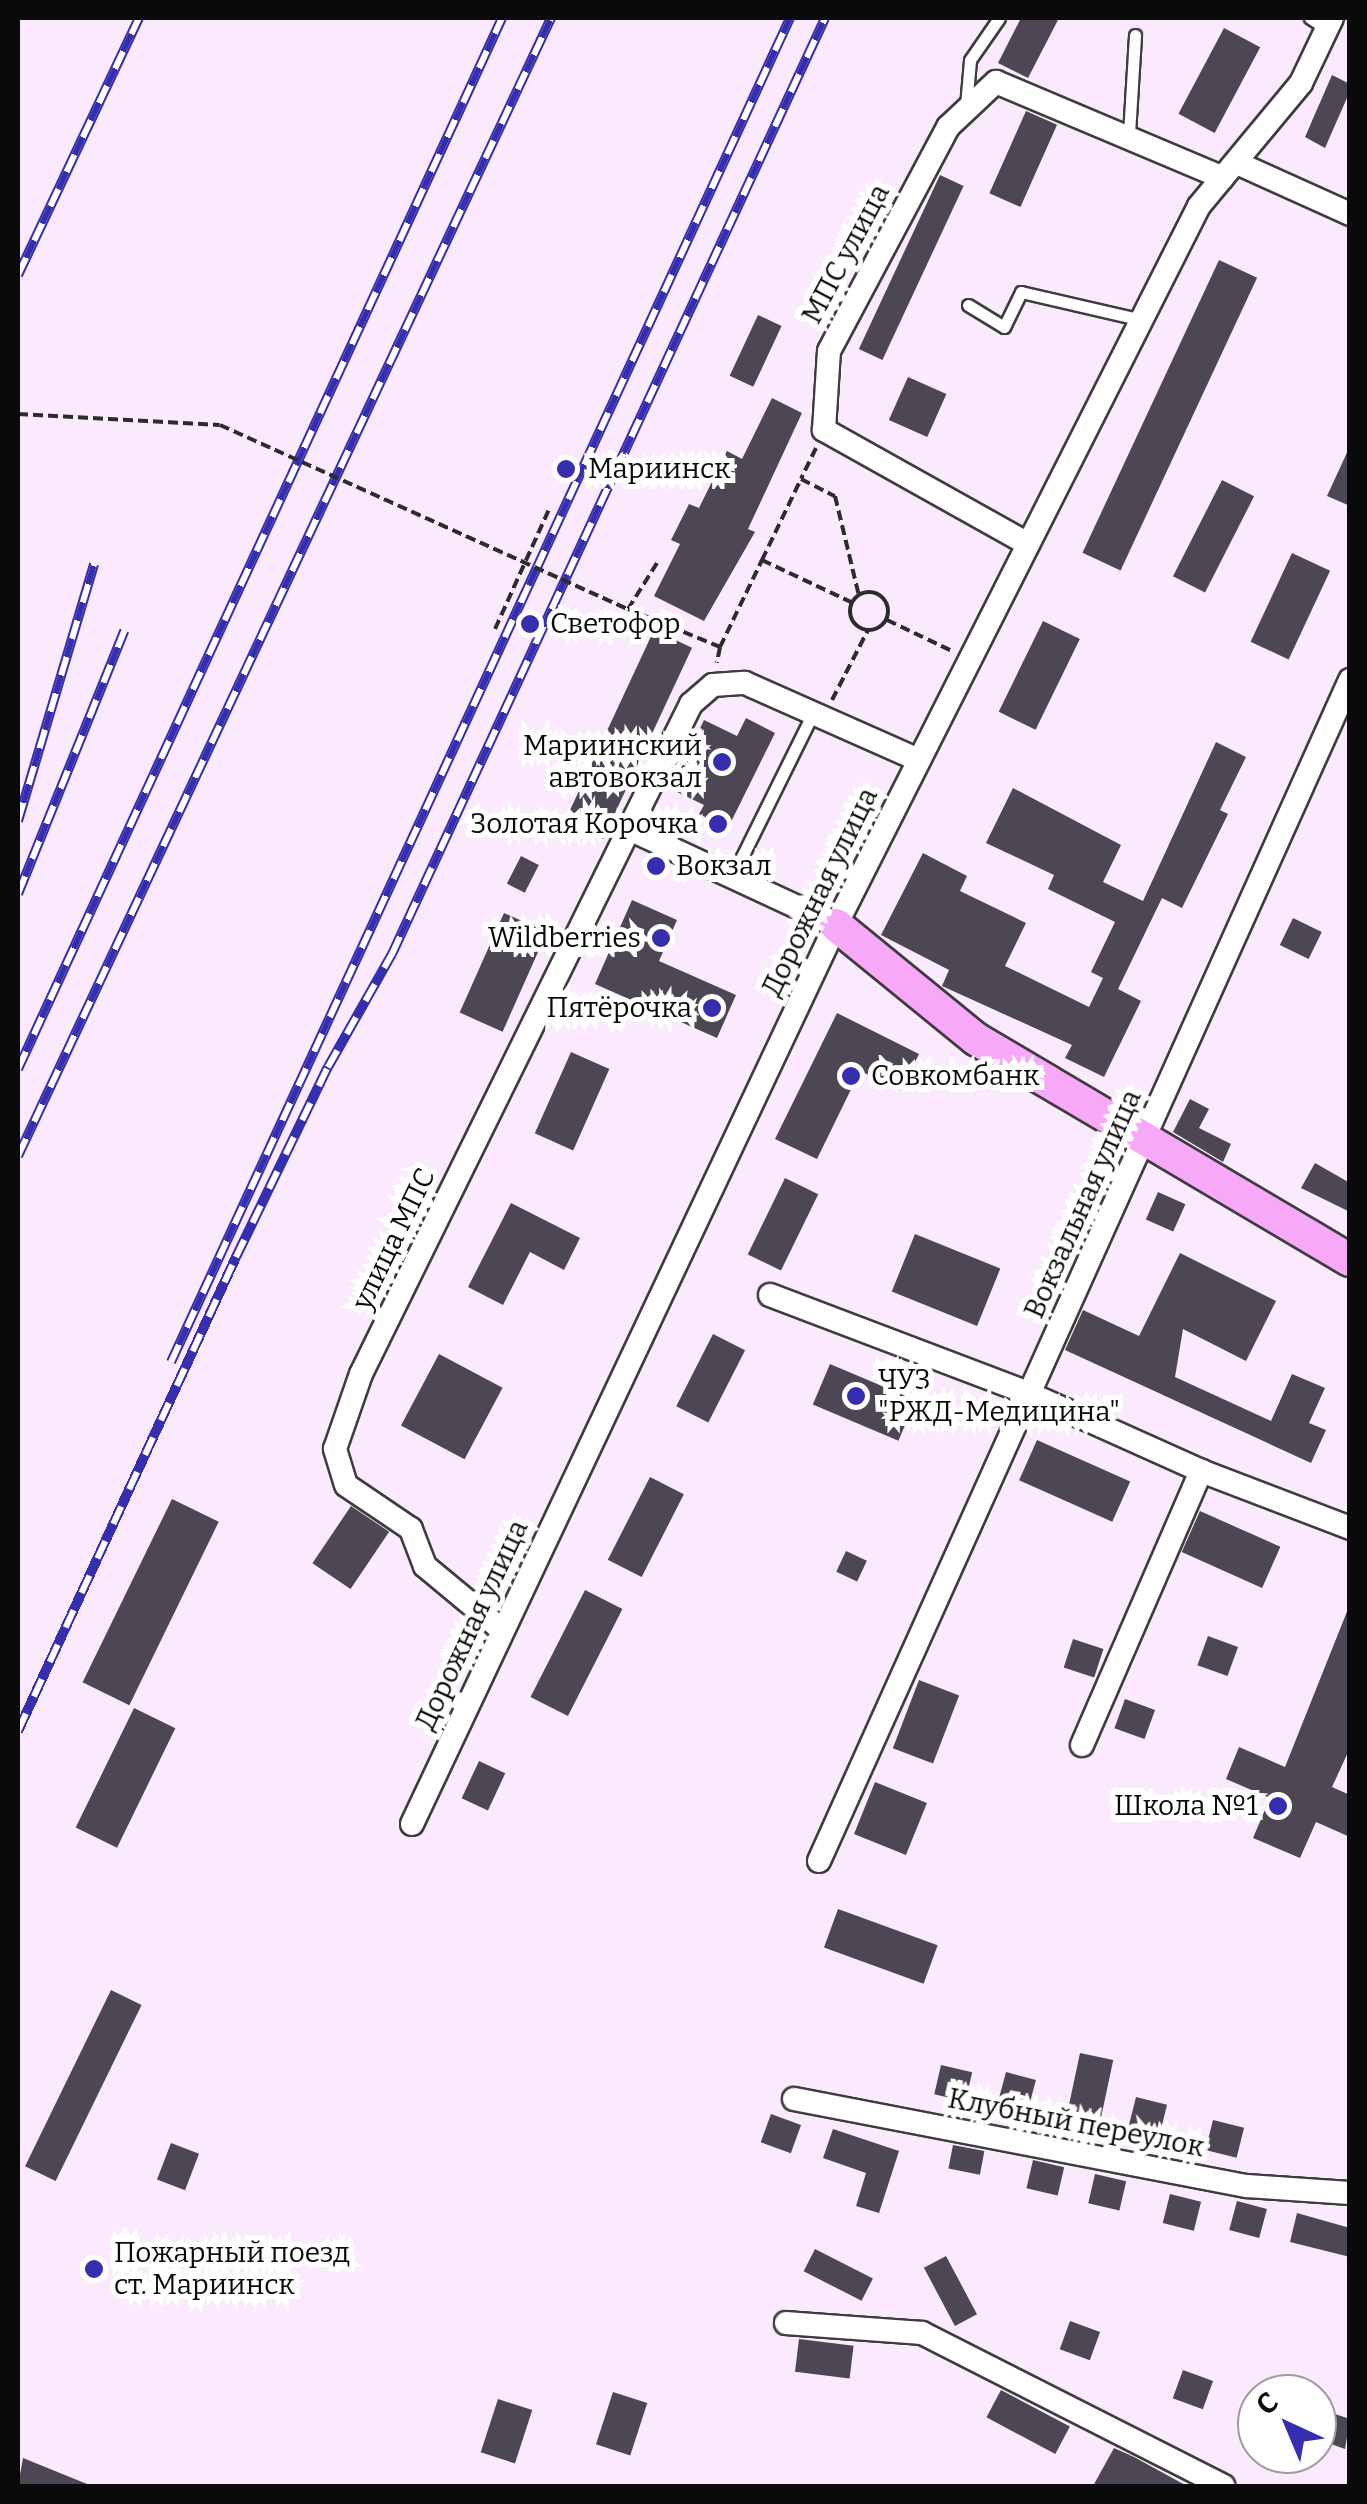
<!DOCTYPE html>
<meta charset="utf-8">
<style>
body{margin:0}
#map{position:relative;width:1367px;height:2504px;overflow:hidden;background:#fbe9fd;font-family:Bitter,serif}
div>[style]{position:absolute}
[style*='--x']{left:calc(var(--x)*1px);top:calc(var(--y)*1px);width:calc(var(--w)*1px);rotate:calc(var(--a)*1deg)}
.building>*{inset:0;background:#4c4752;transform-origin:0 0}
.path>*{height:4px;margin-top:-2px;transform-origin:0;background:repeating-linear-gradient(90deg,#2c2c2c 0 10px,transparent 0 15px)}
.path>.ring{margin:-2px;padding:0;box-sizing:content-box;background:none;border:4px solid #2c2c2c;border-radius:50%}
.roads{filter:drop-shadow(2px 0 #3d3d3d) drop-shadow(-2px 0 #3d3d3d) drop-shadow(0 2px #3d3d3d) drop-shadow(0 -2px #3d3d3d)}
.lane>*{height:11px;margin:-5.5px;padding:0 5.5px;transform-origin:5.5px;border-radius:5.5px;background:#fff}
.street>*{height:22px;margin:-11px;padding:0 11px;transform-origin:11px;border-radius:11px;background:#fff}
.secondary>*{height:32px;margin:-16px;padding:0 16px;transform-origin:16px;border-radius:16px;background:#f8a8f9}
.rail>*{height:10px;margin-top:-5px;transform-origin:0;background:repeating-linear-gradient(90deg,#fff 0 19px,#352eae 0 38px);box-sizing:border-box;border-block:2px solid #352eae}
.path-bridge>*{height:4px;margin-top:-2px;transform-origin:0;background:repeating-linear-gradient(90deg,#2c2c2c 0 10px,transparent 0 15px)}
.dots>*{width:28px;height:28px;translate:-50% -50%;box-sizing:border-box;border:5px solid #fff;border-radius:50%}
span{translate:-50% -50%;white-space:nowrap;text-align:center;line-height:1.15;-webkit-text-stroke:10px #fff;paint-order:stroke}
.street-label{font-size:28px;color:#0a0a0a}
.poi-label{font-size:28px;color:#0a0a0a}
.left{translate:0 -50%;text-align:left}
.right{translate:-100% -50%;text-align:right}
.frame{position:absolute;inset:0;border:20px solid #0a0a0a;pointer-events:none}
.north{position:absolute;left:1237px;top:2374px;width:100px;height:100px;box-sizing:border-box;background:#fff;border:2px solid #9d9d9d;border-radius:50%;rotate:316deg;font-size:28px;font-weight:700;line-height:40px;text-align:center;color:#0a0a0a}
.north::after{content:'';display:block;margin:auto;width:35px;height:45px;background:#352eae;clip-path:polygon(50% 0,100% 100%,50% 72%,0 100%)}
</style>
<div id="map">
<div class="building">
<div style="clip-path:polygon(1021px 18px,1059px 18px,1028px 78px,998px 63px)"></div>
<div style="left:1224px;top:28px;width:41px;height:97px;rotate:28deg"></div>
<div style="clip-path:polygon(1332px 75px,1350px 84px,1350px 91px,1325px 148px,1305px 137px)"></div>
<div style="left:1026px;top:111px;width:34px;height:90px;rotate:24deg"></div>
<div style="left:940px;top:175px;width:26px;height:192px;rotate:25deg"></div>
<div style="left:1219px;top:260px;width:42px;height:323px;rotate:25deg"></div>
<div style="left:758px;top:315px;width:26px;height:67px;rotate:25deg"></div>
<div style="left:908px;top:377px;width:42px;height:47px;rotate:24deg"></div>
<div style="clip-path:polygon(772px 398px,802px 413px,748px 529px,755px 532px,704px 621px,654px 596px,680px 544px,671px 540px,689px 504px,699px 508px,727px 451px,742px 459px)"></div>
<div style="clip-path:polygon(1350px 446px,1350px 506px,1327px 496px)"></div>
<div style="left:1222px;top:480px;width:36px;height:108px;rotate:27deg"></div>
<div style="left:1292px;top:553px;width:42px;height:98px;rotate:25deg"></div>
<div style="left:1043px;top:621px;width:41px;height:101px;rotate:26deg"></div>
<div style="left:654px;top:630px;width:42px;height:211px;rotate:25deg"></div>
<div style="clip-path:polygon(746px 718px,775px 733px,728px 828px,699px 814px,704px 805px,671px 789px,704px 720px,737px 736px)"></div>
<div style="clip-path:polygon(1216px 742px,1246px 757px,1220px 810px,1228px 814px,1182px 908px,1162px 898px,1118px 989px,1141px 1001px,1104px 1077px,1065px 1058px,1072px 1045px,942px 986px,949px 970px,881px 935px,923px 853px,967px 876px,960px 891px,1026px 923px,1005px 966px,1089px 1007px,1103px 978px,1091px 972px,1115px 922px,1048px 889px,1054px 875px,986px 843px,1013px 788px,1121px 845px,1103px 882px,1143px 901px)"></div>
<div style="left:521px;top:856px;width:20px;height:31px;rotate:27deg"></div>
<div style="clip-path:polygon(632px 900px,677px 920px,659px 961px,736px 995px,717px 1038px,595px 984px)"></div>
<div style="left:504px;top:913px;width:47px;height:109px;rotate:24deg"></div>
<div style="left:1293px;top:918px;width:32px;height:30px;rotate:26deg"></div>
<div style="clip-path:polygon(837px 1013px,919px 1054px,901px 1090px,860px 1071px,817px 1159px,775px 1139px)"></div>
<div style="left:571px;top:1052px;width:42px;height:89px;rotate:24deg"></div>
<div style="clip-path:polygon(1190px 1099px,1209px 1109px,1199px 1128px,1231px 1144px,1223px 1162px,1173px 1132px)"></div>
<div style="clip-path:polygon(1315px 1163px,1350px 1183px,1350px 1212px,1301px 1188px)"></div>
<div style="left:785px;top:1178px;width:37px;height:85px;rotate:26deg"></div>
<div style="left:1158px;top:1192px;width:30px;height:30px;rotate:24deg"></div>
<div style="clip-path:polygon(511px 1203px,580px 1238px,564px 1270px,530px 1252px,503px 1305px,468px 1287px)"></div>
<div style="left:915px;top:1234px;width:92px;height:62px;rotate:22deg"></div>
<div style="clip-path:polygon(1180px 1253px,1276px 1301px,1246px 1361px,1183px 1329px,1175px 1377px,1271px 1421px,1292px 1374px,1325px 1388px,1309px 1423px,1326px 1430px,1311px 1463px,1065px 1350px,1083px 1310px,1139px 1336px)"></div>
<div style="left:713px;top:1334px;width:36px;height:81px;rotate:27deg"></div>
<div style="left:439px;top:1354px;width:72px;height:81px;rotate:28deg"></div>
<div style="left:830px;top:1364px;width:93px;height:44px;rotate:23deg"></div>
<div style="left:1037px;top:1440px;width:102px;height:44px;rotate:24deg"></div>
<div style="left:650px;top:1477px;width:38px;height:93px;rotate:27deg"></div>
<div style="left:172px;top:1499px;width:52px;height:204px;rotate:26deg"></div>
<div style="left:351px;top:1506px;width:46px;height:69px;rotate:34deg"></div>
<div style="left:1200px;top:1511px;width:88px;height:45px;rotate:24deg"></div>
<div style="left:846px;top:1551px;width:23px;height:23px;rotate:25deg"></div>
<div style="left:585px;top:1590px;width:42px;height:120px;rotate:27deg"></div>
<div style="clip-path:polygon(1350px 1604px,1350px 1748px,1332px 1787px,1350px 1795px,1350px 1837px,1316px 1822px,1300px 1858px,1253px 1838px,1270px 1798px,1226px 1779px,1239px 1747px,1285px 1767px)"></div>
<div style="left:1208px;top:1636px;width:32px;height:31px;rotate:20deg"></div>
<div style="left:1073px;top:1639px;width:32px;height:30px;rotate:18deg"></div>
<div style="left:919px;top:1680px;width:43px;height:73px;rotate:21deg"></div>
<div style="left:1125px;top:1699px;width:32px;height:31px;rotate:20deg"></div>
<div style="left:134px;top:1708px;width:46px;height:133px;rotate:26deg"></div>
<div style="left:479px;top:1761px;width:29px;height:41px;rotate:25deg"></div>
<div style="left:875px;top:1782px;width:56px;height:56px;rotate:22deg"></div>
<div style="left:838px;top:1909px;width:106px;height:41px;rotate:20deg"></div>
<div style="left:111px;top:1990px;width:34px;height:196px;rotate:26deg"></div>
<div style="left:1080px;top:2053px;width:34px;height:61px;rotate:12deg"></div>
<div style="left:941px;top:2065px;width:32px;height:30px;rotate:13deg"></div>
<div style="left:1006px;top:2072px;width:31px;height:30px;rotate:15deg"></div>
<div style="left:1136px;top:2097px;width:32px;height:30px;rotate:14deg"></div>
<div style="left:771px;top:2114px;width:32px;height:30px;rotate:20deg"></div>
<div style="left:1213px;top:2120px;width:32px;height:31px;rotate:14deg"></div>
<div style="clip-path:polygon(833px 2129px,899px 2151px,879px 2213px,856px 2206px,866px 2173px,823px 2158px)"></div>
<div style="left:171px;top:2143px;width:30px;height:39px;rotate:21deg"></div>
<div style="left:953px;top:2145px;width:32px;height:24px;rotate:11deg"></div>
<div style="left:1033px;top:2160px;width:32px;height:29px;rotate:13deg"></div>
<div style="left:1095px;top:2174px;width:32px;height:30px;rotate:13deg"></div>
<div style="left:1170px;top:2194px;width:32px;height:30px;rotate:14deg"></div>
<div style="left:1237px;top:2201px;width:31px;height:30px;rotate:15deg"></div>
<div style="clip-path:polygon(1297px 2213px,1350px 2228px,1350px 2257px,1290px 2242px)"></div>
<div style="left:815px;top:2249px;width:65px;height:25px;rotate:27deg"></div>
<div style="left:946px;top:2256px;width:66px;height:25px;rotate:62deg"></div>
<div style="left:1070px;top:2321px;width:32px;height:30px;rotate:20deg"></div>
<div style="left:799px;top:2339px;width:55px;height:33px;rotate:7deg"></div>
<div style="left:1183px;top:2370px;width:32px;height:30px;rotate:20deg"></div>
<div style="left:1001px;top:2390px;width:78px;height:31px;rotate:28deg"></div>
<div style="left:613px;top:2392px;width:36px;height:55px;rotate:18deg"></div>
<div style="left:498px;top:2399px;width:36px;height:56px;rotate:18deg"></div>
<div style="clip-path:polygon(1326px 2411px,1350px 2419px,1345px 2449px,1317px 2439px)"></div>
<div style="clip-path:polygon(1114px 2448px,1134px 2457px,1187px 2486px,1093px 2486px)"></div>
<div style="clip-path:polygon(23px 2458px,92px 2486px,18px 2486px)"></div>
</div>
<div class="path">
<div style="--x:816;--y:448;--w:34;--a:116"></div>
<div style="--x:801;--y:479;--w:38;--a:27"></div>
<div style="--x:835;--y:496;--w:103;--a:76.5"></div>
<div style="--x:762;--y:560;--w:90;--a:-64.3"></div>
<div style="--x:657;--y:563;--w:54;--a:122.2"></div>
<div style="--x:628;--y:609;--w:100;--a:22.4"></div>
<div style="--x:720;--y:647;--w:16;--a:101"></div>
<div class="ring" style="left:850px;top:592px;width:34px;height:34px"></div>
<div style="--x:887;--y:620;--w:70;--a:25.5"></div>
<div style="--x:495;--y:629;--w:134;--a:-65.7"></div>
<div style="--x:720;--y:647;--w:97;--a:-64.2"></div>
<div style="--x:762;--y:560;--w:101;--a:25.3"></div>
<div style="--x:832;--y:700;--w:79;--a:-62.8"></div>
</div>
<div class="roads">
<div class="lane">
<div style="--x:1310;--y:18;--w:20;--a:33"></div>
<div style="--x:966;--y:106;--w:46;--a:-85"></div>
<div style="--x:970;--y:60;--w:51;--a:-55.4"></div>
<div style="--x:1129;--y:134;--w:99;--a:-86.5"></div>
<div style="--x:968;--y:305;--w:42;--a:31.4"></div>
<div style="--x:1004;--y:327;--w:39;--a:-64"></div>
<div style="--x:1021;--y:292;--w:124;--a:13"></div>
<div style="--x:732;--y:877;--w:183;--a:-63.7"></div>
</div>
<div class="street">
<div style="--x:1237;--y:163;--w:124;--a:24.3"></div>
<div style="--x:1028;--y:544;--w:234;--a:-150.8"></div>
<div style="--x:824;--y:430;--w:79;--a:-86.4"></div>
<div style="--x:829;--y:351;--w:254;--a:-62"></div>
<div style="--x:948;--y:127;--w:66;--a:-43.2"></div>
<div style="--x:996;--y:82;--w:246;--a:22.9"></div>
<div style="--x:836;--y:925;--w:228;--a:-155.1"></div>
<div style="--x:629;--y:829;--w:140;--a:-63.6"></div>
<div style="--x:691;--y:704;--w:29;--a:-41"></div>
<div style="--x:713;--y:685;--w:32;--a:-4"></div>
<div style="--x:745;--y:683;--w:190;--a:23.9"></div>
<div style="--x:770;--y:1295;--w:278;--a:20.8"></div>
<div style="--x:1030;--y:1394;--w:188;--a:24.2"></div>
<div style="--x:1201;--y:1471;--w:160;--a:20.9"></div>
<div style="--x:502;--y:1630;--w:100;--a:-140.3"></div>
<div style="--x:425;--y:1566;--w:40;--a:-111"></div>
<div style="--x:411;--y:1529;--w:78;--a:-145.9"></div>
<div style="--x:346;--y:1485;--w:38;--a:-107"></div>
<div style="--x:335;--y:1449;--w:79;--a:-70.9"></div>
<div style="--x:361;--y:1374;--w:607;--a:-63.81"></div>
<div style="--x:1082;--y:1745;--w:299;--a:-66.5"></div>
<div style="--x:412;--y:1824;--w:994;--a:-64.75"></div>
<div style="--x:836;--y:925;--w:805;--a:-63.21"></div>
<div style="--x:1199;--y:206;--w:160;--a:-50.3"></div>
<div style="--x:1301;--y:83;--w:72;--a:-64.5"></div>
<div style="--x:819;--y:1861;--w:1295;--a:-65.79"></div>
<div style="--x:794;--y:2099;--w:461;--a:10.9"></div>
<div style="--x:1247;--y:2186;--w:103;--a:3.9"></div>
<div style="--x:786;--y:2323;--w:136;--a:4.2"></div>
<div style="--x:922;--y:2333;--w:338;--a:26.9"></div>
</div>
<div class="secondary">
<div style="--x:836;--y:925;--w:181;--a:39.2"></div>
<div style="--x:976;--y:1039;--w:434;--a:30.6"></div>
</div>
</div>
<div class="rail">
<div style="--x:18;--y:275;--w:284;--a:-64.8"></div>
<div style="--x:18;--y:821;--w:268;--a:-73.5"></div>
<div style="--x:18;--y:894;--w:284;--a:-68"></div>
<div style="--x:18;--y:1069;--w:1157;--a:-65.27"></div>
<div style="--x:18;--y:1156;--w:1257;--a:-64.9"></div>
<div style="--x:171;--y:1362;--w:1480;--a:-65.27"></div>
<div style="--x:18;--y:1731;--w:522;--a:-65.3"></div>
<div style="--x:236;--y:1257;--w:211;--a:-64.2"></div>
<div style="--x:328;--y:1067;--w:130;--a:-60.5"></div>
<div style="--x:392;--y:954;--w:1031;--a:-65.17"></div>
</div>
<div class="path-bridge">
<div style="--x:18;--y:414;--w:202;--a:3.1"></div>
<div style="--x:220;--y:425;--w:448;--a:24.3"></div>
</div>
<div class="dots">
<div style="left:566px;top:469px;background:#352eae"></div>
<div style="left:530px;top:624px;background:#352eae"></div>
<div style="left:722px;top:762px;background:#352eae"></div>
<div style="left:718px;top:824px;background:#352eae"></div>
<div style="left:656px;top:866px;background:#352eae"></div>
<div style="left:661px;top:938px;background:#352eae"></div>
<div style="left:712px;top:1008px;background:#352eae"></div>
<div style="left:851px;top:1076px;background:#352eae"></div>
<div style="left:856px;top:1396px;background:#352eae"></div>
<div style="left:1278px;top:1806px;background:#352eae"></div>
<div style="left:94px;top:2269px;background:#352eae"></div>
</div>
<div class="street-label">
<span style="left:846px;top:254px;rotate:-62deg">МПС улица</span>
<span style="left:820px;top:892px;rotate:-64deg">Дорожная улица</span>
<span style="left:1083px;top:1204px;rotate:-66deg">Вокзальная улица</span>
<span style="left:394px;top:1239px;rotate:-64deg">улица МПС</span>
<span style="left:472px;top:1625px;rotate:-65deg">Дорожная улица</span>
<span style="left:1076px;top:2123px;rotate:11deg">Клубный переулок</span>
</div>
<div class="poi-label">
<span class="left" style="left:588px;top:469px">Мариинск</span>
<span class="left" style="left:550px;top:624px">Светофор</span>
<span class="right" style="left:702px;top:762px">Мариинский<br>автовокзал</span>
<span class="right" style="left:698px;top:824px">Золотая Корочка</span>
<span class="left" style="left:676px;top:866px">Вокзал</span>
<span class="right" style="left:641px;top:938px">Wildberries</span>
<span class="right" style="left:692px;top:1008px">Пятёрочка</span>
<span class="left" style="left:871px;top:1076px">Совкомбанк</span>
<span class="left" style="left:878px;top:1396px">ЧУЗ<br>"РЖД-Медицина"</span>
<span class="right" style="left:1258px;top:1806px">Школа №1</span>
<span class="left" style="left:114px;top:2269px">Пожарный поезд<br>ст. Мариинск</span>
</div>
<div class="frame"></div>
<div class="north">С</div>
</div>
